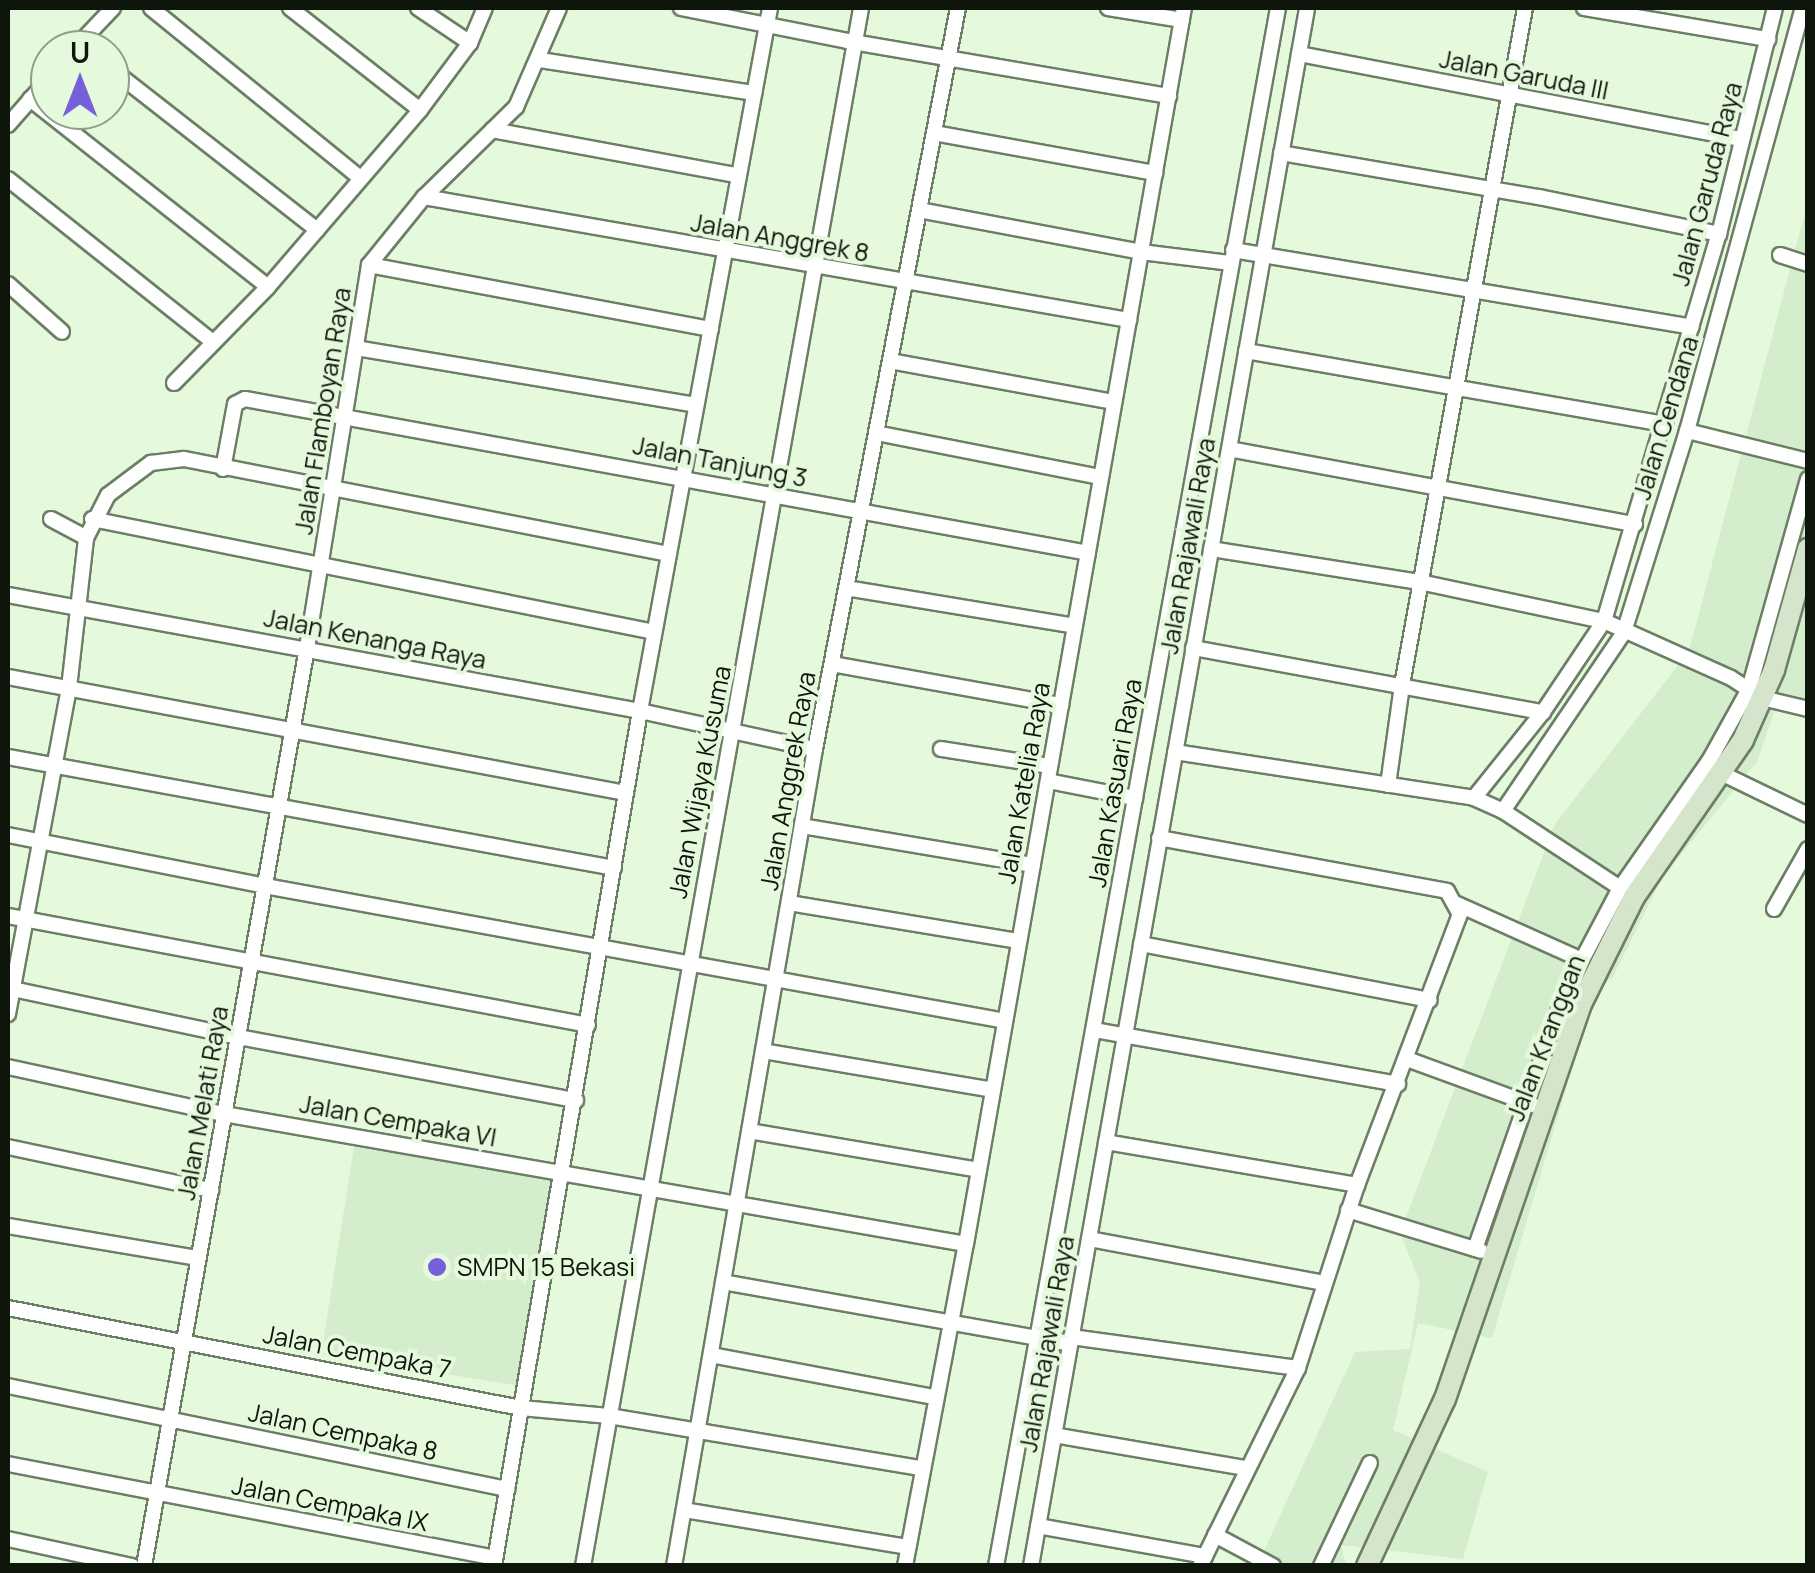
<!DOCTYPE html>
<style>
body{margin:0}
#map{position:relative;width:1815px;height:1573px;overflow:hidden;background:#e5f9dd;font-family:Manrope,sans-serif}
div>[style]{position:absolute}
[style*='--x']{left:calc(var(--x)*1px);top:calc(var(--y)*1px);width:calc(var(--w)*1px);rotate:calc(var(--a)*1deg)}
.built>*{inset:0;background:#d4edcc;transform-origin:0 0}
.roads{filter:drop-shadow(2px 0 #6c7e66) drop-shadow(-2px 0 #6c7e66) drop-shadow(0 2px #6c7e66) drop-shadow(0 -2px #6c7e66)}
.street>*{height:14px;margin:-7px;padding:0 7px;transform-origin:7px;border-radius:7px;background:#fff}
.secondary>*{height:20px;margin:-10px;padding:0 10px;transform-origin:10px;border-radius:10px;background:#d4e5cc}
.dots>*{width:28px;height:28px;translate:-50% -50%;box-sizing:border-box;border:5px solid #e5f9dd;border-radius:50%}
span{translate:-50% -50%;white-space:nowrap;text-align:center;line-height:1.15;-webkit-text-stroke:8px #e5f9dd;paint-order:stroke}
.street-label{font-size:25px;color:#0e150b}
.poi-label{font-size:25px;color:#0e150b}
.left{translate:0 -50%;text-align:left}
.frame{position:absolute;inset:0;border:10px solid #0e150b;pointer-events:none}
.north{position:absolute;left:30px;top:30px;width:100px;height:100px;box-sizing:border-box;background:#e5f9dd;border:2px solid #8f9e89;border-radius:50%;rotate:0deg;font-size:28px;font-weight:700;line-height:40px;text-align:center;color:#0e150b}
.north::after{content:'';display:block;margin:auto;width:35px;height:45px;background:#755fda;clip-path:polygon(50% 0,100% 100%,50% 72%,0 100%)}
</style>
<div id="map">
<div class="built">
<div style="clip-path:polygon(1807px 205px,1807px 709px,1778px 701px,1757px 762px,1663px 876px,1613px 977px,1595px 992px,1492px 1338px,1418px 1323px,1393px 1430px,1488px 1472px,1463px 1559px,1341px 1545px,1346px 1565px,1257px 1566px,1355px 1352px,1410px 1349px,1420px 1282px,1400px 1233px,1555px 824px,1689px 651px)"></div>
<div style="left:354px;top:1147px;width:202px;height:210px;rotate:9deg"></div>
</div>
<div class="roads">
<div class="street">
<div style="--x:151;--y:8;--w:269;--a:39.1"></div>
<div style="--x:290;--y:8;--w:165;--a:38.1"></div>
<div style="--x:418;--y:8;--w:63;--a:33.9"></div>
<div style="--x:681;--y:8;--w:169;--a:11.2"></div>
<div style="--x:847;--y:41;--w:327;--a:9.7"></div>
<div style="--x:1108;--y:8;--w:75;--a:9.2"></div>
<div style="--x:1584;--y:8;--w:187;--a:9.6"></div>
<div style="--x:73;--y:50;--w:58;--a:-46.4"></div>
<div style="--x:1299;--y:54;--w:450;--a:10.9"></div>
<div style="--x:540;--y:60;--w:217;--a:8.8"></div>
<div style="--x:110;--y:68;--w:263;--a:38"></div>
<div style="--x:30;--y:99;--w:303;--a:38.3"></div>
<div style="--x:8;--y:125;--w:64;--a:-48.8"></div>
<div style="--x:492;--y:130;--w:251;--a:10.5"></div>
<div style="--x:934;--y:133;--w:225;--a:10.3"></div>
<div style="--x:1281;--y:153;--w:262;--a:9.7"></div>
<div style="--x:1539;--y:197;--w:184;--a:11.6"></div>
<div style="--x:8;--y:179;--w:260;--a:38.5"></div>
<div style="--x:424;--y:197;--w:716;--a:9.9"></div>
<div style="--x:919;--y:210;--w:226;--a:10.7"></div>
<div style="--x:1141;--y:252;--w:91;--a:7"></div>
<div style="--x:1233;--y:250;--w:465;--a:9.5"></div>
<div style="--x:1780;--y:255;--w:29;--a:18"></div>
<div style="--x:369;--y:265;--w:348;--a:10.6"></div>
<div style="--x:8;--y:284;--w:72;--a:41.6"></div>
<div style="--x:356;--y:348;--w:345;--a:9.5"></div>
<div style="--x:1246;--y:351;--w:426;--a:9.9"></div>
<div style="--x:890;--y:361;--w:228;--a:10.4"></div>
<div style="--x:174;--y:383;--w:134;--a:-45.6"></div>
<div style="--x:268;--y:287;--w:233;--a:-49.3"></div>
<div style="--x:420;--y:110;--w:84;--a:-53.3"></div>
<div style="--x:470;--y:43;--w:38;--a:-67"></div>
<div style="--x:1687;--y:431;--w:125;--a:13.9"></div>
<div style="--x:876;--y:433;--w:229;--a:11.1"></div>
<div style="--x:1229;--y:449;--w:413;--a:10.5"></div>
<div style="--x:223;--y:469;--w:66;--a:-79.5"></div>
<div style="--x:235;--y:404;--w:11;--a:-27"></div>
<div style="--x:245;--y:399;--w:857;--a:10.35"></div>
<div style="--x:51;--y:519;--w:40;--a:28"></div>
<div style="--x:92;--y:519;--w:573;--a:11.37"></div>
<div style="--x:1211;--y:549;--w:212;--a:9"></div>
<div style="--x:1420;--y:582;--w:188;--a:12"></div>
<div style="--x:1604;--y:621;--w:139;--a:24.2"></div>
<div style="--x:1731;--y:678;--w:37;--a:33"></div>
<div style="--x:1762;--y:698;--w:47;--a:13.4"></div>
<div style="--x:846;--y:588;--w:232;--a:9.4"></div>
<div style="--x:8;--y:595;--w:643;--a:10.4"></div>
<div style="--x:640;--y:711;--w:179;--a:12.3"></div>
<div style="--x:1193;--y:648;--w:356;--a:10.4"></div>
<div style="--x:832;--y:664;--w:233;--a:10.2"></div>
<div style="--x:8;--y:677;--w:629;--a:10.63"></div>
<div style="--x:941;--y:749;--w:110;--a:8.9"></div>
<div style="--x:1175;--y:752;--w:303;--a:8.7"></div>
<div style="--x:1474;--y:798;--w:32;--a:24"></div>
<div style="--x:1503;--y:811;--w:146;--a:33.3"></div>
<div style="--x:8;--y:757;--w:616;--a:10.38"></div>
<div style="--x:1723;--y:774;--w:94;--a:25.8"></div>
<div style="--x:1048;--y:781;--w:89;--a:11.1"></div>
<div style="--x:1388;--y:785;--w:101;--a:-82"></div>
<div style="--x:1402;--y:685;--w:688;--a:-79.7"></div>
<div style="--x:1474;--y:798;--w:110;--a:-51.3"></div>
<div style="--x:1543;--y:712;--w:110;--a:-56.2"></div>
<div style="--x:1604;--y:621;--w:404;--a:-73.5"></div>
<div style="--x:1719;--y:234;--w:233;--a:-76.1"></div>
<div style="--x:1503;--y:811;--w:216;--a:-55.9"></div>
<div style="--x:1624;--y:632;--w:211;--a:-72.6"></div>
<div style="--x:1687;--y:431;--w:439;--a:-74.7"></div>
<div style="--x:802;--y:826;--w:234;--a:9.6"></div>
<div style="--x:8;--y:835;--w:262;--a:11.2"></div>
<div style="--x:265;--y:886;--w:752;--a:10.34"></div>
<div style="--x:1159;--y:838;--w:293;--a:10.4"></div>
<div style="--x:1447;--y:891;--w:26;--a:61"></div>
<div style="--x:1460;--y:914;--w:290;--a:110.8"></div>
<div style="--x:1357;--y:1185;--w:192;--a:107.9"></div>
<div style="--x:1298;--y:1368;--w:221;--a:116.3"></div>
<div style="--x:789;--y:903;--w:233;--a:9.4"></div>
<div style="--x:1457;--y:904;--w:137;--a:24.1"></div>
<div style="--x:1774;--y:909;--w:69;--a:-60.5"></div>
<div style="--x:8;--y:916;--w:590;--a:10.64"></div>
<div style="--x:1141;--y:944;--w:294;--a:11"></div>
<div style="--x:8;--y:988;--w:235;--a:12"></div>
<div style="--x:238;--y:1037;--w:344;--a:10.6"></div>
<div style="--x:8;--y:1014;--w:332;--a:-79.4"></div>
<div style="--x:69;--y:688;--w:151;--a:-83.5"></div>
<div style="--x:86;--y:538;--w:48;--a:-62.9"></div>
<div style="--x:108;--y:495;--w:54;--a:-36.7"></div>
<div style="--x:151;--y:463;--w:33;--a:-7"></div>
<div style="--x:184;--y:459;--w:494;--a:11.1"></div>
<div style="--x:1095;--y:1030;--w:308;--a:10.1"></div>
<div style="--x:763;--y:1051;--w:233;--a:9.6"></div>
<div style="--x:1407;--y:1059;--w:134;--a:20.1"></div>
<div style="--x:8;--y:1067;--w:221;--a:12.3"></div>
<div style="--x:224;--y:1114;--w:753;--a:9.94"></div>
<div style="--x:749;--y:1131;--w:233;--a:9.6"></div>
<div style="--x:1106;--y:1142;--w:255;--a:9.7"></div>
<div style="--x:8;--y:1147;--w:208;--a:12"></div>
<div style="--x:1348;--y:1210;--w:139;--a:17.1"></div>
<div style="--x:8;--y:1226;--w:193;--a:9.6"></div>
<div style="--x:1089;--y:1239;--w:239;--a:10.6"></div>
<div style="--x:1475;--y:1249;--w:266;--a:-70.7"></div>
<div style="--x:1563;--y:998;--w:42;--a:-63.4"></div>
<div style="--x:1582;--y:960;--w:81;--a:-62.2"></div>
<div style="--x:1620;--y:888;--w:155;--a:-55"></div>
<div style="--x:1709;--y:761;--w:82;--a:-60.9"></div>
<div style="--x:1749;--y:689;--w:218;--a:-74.3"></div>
<div style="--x:723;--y:1282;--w:352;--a:10.1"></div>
<div style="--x:8;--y:1308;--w:523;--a:11.03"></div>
<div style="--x:521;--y:1408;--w:88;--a:5.2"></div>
<div style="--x:609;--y:1416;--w:316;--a:9.5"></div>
<div style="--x:1071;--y:1337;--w:229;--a:7.8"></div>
<div style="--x:711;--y:1355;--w:226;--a:10.7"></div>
<div style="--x:8;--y:1386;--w:510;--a:11.66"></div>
<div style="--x:1054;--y:1435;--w:195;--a:9.8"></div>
<div style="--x:8;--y:1464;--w:496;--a:10.9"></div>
<div style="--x:684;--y:1510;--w:227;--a:9.4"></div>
<div style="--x:1038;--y:1526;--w:170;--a:10.2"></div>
<div style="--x:1215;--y:1535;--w:66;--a:28.1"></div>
<div style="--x:8;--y:1539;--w:127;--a:12.3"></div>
<div style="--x:144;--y:1566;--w:932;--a:-79.93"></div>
<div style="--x:307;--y:648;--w:388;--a:-80.8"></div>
<div style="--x:369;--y:265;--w:87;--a:-51"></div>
<div style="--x:424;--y:197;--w:129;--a:-44.4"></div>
<div style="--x:516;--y:107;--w:108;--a:-66.5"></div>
<div style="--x:494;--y:1566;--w:867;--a:-80.31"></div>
<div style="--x:640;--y:711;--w:715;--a:-79.52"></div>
<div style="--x:583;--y:1566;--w:1583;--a:-79.88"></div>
<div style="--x:674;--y:1566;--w:829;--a:-80.21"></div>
<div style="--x:815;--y:749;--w:755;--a:-79.08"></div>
<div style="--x:905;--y:1566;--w:328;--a:-79.3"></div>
<div style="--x:966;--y:1244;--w:1255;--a:-80"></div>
<div style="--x:996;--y:1566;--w:1583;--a:-79.74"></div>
<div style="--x:1031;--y:1566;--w:1582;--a:-79.95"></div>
<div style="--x:1321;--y:1566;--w:114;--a:-64.6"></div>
</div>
<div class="secondary">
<div style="--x:1367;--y:1566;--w:184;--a:-65"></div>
<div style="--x:1445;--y:1399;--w:416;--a:-71"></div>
<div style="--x:1580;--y:1006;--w:122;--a:-63.6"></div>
<div style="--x:1634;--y:897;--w:191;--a:-55.2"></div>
<div style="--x:1743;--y:740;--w:77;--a:-66.1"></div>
<div style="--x:1774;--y:670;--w:126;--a:-74.3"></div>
</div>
</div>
<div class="dots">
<div style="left:437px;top:1267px;background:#755fda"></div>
</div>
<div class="street-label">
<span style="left:1524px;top:75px;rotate:11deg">Jalan Garuda III</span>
<span style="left:1707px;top:184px;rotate:-75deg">Jalan Garuda Raya</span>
<span style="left:780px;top:238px;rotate:10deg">Jalan Anggrek 8</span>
<span style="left:323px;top:411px;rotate:-81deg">Jalan Flamboyan Raya</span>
<span style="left:1666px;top:418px;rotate:-73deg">Jalan Cendana</span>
<span style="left:720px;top:462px;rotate:11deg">Jalan Tanjung 3</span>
<span style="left:1188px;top:546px;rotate:-80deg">Jalan Rajawali Raya</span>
<span style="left:375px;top:639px;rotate:11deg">Jalan Kenanga Raya</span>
<span style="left:788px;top:781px;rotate:-80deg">Jalan Anggrek Raya</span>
<span style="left:700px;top:782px;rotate:-79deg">Jalan Wijaya Kusuma</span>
<span style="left:1024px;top:783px;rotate:-80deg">Jalan Katelia Raya</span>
<span style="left:1115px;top:783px;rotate:-80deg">Jalan Kasuari Raya</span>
<span style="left:1546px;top:1038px;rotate:-69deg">Jalan Kranggan</span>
<span style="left:203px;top:1103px;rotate:-80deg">Jalan Melati Raya</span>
<span style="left:398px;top:1121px;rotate:10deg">Jalan Cempaka VI</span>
<span style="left:1047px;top:1344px;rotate:-80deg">Jalan Rajawali Raya</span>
<span style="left:357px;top:1352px;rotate:11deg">Jalan Cempaka 7</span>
<span style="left:343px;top:1432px;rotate:12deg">Jalan Cempaka 8</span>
<span style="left:330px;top:1504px;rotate:11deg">Jalan Cempaka IX</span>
</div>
<div class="poi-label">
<span class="left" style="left:457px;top:1267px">SMPN 15 Bekasi</span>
</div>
<div class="frame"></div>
<div class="north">U</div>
</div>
